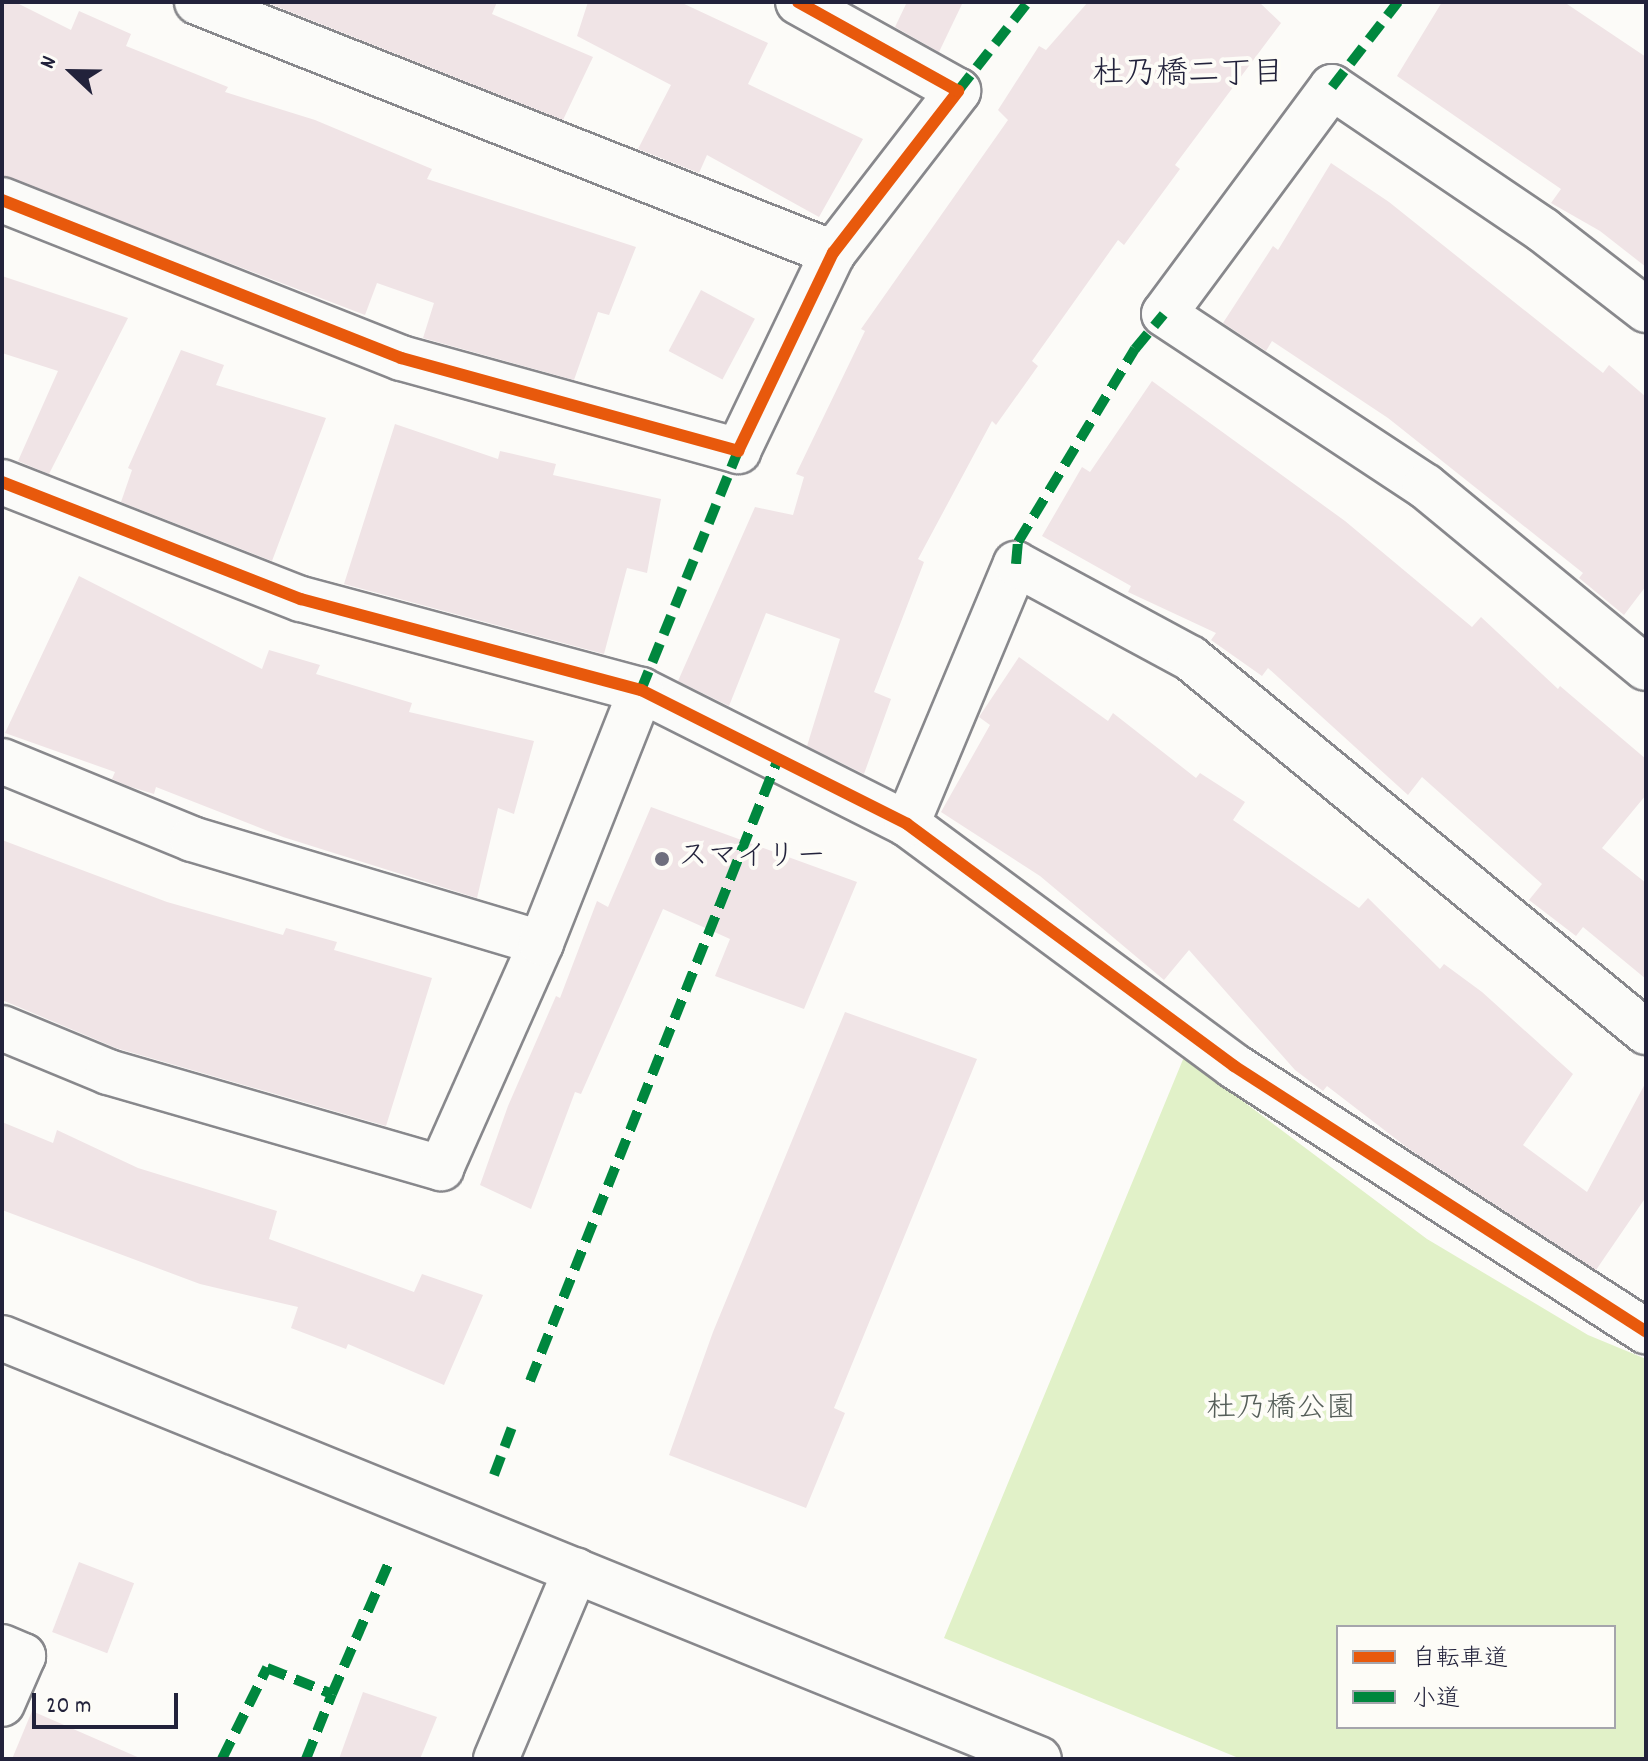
<!DOCTYPE html>
<meta charset="utf-8">
<style>
body{margin:0}
#map{position:relative;width:1648px;height:1761px;overflow:hidden;background:#fcfbf8;font-family:Dekko,"Klee One",sans-serif}
div>[style]{position:absolute}
[style*='--x']{left:calc(var(--x)*1px);top:calc(var(--y)*1px);width:calc(var(--w)*1px);rotate:calc(var(--a)*1deg)}
.green>*{inset:0;background:#e1f1c8}
.building>*{inset:0;background:#f0e4e6;transform-origin:0 0}
.roads{filter:drop-shadow(2px 0 #88888c) drop-shadow(-2px 0 #88888c) drop-shadow(0 2px #88888c) drop-shadow(0 -2px #88888c)}
.street>*{height:44px;margin:-22px;padding:0 22px;transform-origin:22px;border-radius:22px;background:#fbfbf9}
.secondary>*{height:44px;margin:-22px;padding:0 22px;transform-origin:22px;border-radius:22px;background:#fbfbf9}
.quiet>*{height:10px;margin-top:-5px;transform-origin:0;background:repeating-linear-gradient(90deg,#00873e 0 20px,transparent 0 30px)}
.cycleway>*{height:12px;margin:-6px;padding:0 6px;transform-origin:6px;border-radius:6px;background:#e8590c}
.dots>*{width:22px;height:22px;translate:-50% -50%;box-sizing:border-box;border:4px solid #fdfcf7;border-radius:50%}
span{translate:-50% -50%;white-space:nowrap;text-align:center;line-height:1.15;-webkit-text-stroke:8px #fdfcf7;paint-order:stroke}
.poi-label{font-size:30px;color:#22223b}
.left{translate:0 -50%;text-align:left}
.park-label{font-size:30px;color:#555e59}
.neighbourhood-label{font-size:32px;color:#22223b}
.frame{position:absolute;inset:0;border:4px solid #22223b;pointer-events:none}
.legend{position:absolute;left:1336px;top:1625px;width:280px;height:104px;box-sizing:border-box;background:#fdfcf7;border:2px solid #a5a5ac;margin:0;padding:10px 14px;list-style:none;font-size:24px;color:#22223b}
.legend li{display:flex;align-items:center;gap:16px;height:40px}
.legend b{width:40px;border:2px solid #a5a5ac}
.north{position:absolute;left:32px;top:32px;width:80px;height:80px;-webkit-text-stroke:6px #fdfcf7;paint-order:stroke;rotate:292deg;font-size:22px;font-weight:700;line-height:32px;text-align:center;color:#22223b}
.north::after{content:'';display:block;margin:auto;width:28px;height:36px;background:#22223b;clip-path:polygon(50% 0,100% 100%,50% 72%,0 100%)}
.scale{position:absolute;left:32px;top:1693px;width:146px;height:36px;box-sizing:border-box;border:4px solid #22223b;border-top:0;padding-left:10px;font-size:24px;line-height:28px;white-space:nowrap;color:#22223b;-webkit-text-stroke:6px #fdfcf7;paint-order:stroke}
</style>
<div id="map">
<div class="green">
<div style="clip-path:polygon(evenodd,1184px 1057px,1427px 1239px,1588px 1335px,1646px 1359px,1646px 1759px,1241px 1759px,944px 1638px,1184px 1057px,1338px 1627px,1614px 1627px,1614px 1727px,1338px 1727px,1338px 1627px)"></div>
</div>
<div class="building">
<div style="clip-path:polygon(2px 2px,15px 2px,71px 30px,79px 11px,131px 34px,126px 46px,228px 87px,225px 92px,315px 120px,432px 169px,427px 179px,636px 247px,609px 315px,598px 312px,574px 380px,423px 338px,434px 303px,377px 283px,365px 315px,2px 176px)"></div>
<div style="clip-path:polygon(265px 2px,497px 2px,492px 14px,593px 57px,563px 120px)"></div>
<div style="clip-path:polygon(588px 2px,680px 2px,768px 43px,748px 84px,863px 139px,819px 217px,707px 155px,699px 173px,638px 149px,671px 85px,577px 36px)"></div>
<div style="clip-path:polygon(907px 2px,963px 2px,939px 52px,895px 27px)"></div>
<div style="clip-path:polygon(1088px 2px,1259px 2px,1281px 23px,1175px 165px,1180px 169px,1124px 245px,1118px 240px,1032px 361px,1038px 366px,996px 425px,992px 421px,918px 559px,924px 562px,874px 692px,891px 699px,864px 774px,807px 746px,840px 639px,766px 613px,729px 706px,678px 681px,755px 507px,793px 515px,804px 477px,796px 474px,865px 331px,861px 329px,1008px 120px,998px 110px,1039px 46px,1046px 50px)"></div>
<div style="clip-path:polygon(1442px 2px,1564px 2px,1646px 57px,1646px 267px,1600px 231px,1551px 203px,1561px 189px,1397px 76px)"></div>
<div style="clip-path:polygon(1331px 163px,1389px 202px,1603px 373px,1609px 365px,1646px 397px,1646px 586px,1624px 615px,1579px 578px,1583px 573px,1388px 418px,1272px 341px,1266px 351px,1223px 323px,1273px 246px,1278px 250px)"></div>
<div style="clip-path:polygon(2px 276px,128px 318px,49px 474px,18px 461px,58px 371px,2px 353px)"></div>
<div style="left:701px;top:290px;width:61px;height:69px;rotate:28deg"></div>
<div style="clip-path:polygon(181px 350px,224px 365px,216px 385px,326px 418px,272px 561px,121px 502px,132px 470px,128px 468px)"></div>
<div style="clip-path:polygon(1152px 381px,1345px 521px,1472px 627px,1481px 617px,1558px 689px,1560px 686px,1646px 759px,1646px 795px,1602px 848px,1646px 883px,1646px 979px,1583px 927px,1576px 936px,1529px 900px,1542px 884px,1422px 777px,1408px 795px,1268px 668px,1262px 676px,1211px 640px,1216px 633px,1128px 592px,1131px 586px,1042px 536px,1082px 467px,1090px 472px)"></div>
<div style="clip-path:polygon(395px 424px,498px 459px,500px 451px,556px 464px,553px 475px,661px 499px,647px 573px,627px 568px,604px 654px,344px 584px)"></div>
<div style="clip-path:polygon(79px 576px,262px 669px,269px 650px,320px 665px,316px 674px,412px 703px,409px 712px,534px 741px,514px 814px,498px 808px,477px 898px,283px 837px,156px 787px,154px 794px,128px 786px,112px 779px,115px 772px,5px 733px)"></div>
<div style="clip-path:polygon(1019px 657px,1108px 721px,1113px 713px,1196px 778px,1200px 773px,1245px 802px,1233px 820px,1359px 908px,1368px 898px,1440px 969px,1444px 964px,1482px 992px,1573px 1074px,1523px 1145px,1587px 1192px,1646px 1082px,1646px 1197px,1596px 1270px,1409px 1149px,1327px 1086px,1323px 1091px,1295px 1070px,1189px 950px,1164px 980px,1040px 876px,941px 812px,990px 725px,979px 717px)"></div>
<div style="clip-path:polygon(651px 807px,857px 882px,804px 1009px,715px 976px,730px 939px,663px 909px,581px 1094px,575px 1092px,531px 1209px,480px 1185px,508px 1106px,556px 996px,560px 998px,597px 901px,608px 907px)"></div>
<div style="clip-path:polygon(2px 840px,167px 902px,283px 935px,286px 928px,337px 942px,334px 950px,432px 978px,386px 1126px,116px 1048px,2px 1000px)"></div>
<div style="clip-path:polygon(845px 1012px,977px 1059px,834px 1408px,845px 1413px,806px 1508px,669px 1455px,713px 1332px)"></div>
<div style="clip-path:polygon(2px 1122px,53px 1143px,57px 1130px,138px 1168px,277px 1211px,269px 1239px,414px 1292px,422px 1274px,483px 1295px,444px 1385px,348px 1344px,346px 1349px,291px 1328px,298px 1307px,200px 1284px,2px 1210px)"></div>
<div style="left:79px;top:1562px;width:59px;height:75px;rotate:21deg"></div>
<div style="clip-path:polygon(363px 1692px,437px 1717px,420px 1759px,339px 1759px)"></div>
<div style="clip-path:polygon(32px 1711px,142px 1759px,12px 1759px)"></div>
</div>
<div class="roads">
<div class="street">
<div style="--x:197;--y:2;--w:684;--a:21.54"></div>
<div style="--x:2;--y:200;--w:429;--a:21.6"></div>
<div style="--x:401;--y:358;--w:350;--a:15.4"></div>
<div style="--x:738;--y:451;--w:220;--a:-64.4"></div>
<div style="--x:833;--y:253;--w:205;--a:-52.3"></div>
<div style="--x:958;--y:91;--w:183;--a:-150.9"></div>
<div style="--x:1646;--y:310;--w:130;--a:-142.2"></div>
<div style="--x:1543;--y:230;--w:255;--a:-145.9"></div>
<div style="--x:1332;--y:87;--w:282;--a:126.5"></div>
<div style="--x:1164;--y:314;--w:313;--a:33.4"></div>
<div style="--x:1425;--y:486;--w:286;--a:39.5"></div>
<div style="--x:2;--y:482;--w:321;--a:21.4"></div>
<div style="--x:301;--y:599;--w:352;--a:15"></div>
<div style="--x:641;--y:690;--w:298;--a:26.7"></div>
<div style="--x:907;--y:824;--w:407;--a:36.5"></div>
<div style="--x:1234;--y:1066;--w:490;--a:32.8"></div>
<div style="--x:2;--y:761;--w:205;--a:22.3"></div>
<div style="--x:192;--y:839;--w:364;--a:16.6"></div>
<div style="--x:907;--y:824;--w:282;--a:-67.3"></div>
<div style="--x:1016;--y:564;--w:198;--a:28.4"></div>
<div style="--x:1190;--y:658;--w:590;--a:39.36"></div>
<div style="--x:2;--y:1028;--w:115;--a:22.5"></div>
<div style="--x:108;--y:1072;--w:347;--a:16.1"></div>
<div style="--x:441;--y:1168;--w:246;--a:-66"></div>
<div style="--x:541;--y:943;--w:272;--a:-68.4"></div>
<div style="--x:2;--y:1647;--w:23;--a:23"></div>
<div style="--x:23;--y:1656;--w:52;--a:113.6"></div>
<div style="--x:496;--y:1759;--w:205;--a:-67.1"></div>
</div>
<div class="secondary">
<div style="--x:2;--y:1338;--w:1119;--a:22.1"></div>
</div>
</div>
<div class="quiet">
<div style="--x:1332;--y:87;--w:108;--a:-52.2"></div>
<div style="--x:958;--y:91;--w:113;--a:-51.8"></div>
<div style="--x:1016;--y:564;--w:22;--a:-85"></div>
<div style="--x:1018;--y:542;--w:226;--a:-58.8"></div>
<div style="--x:1135;--y:349;--w:45;--a:-50.4"></div>
<div style="--x:641;--y:690;--w:258;--a:-67.9"></div>
<div style="--x:530;--y:1381;--w:670;--a:-68.26"></div>
<div style="--x:494;--y:1475;--w:51;--a:-69.4"></div>
<div style="--x:222;--y:1759;--w:102;--a:-63.7"></div>
<div style="--x:267;--y:1668;--w:70;--a:21.8"></div>
<div style="--x:332;--y:1694;--w:146;--a:-66.6"></div>
<div style="--x:306;--y:1759;--w:70;--a:-68.2"></div>
</div>
<div class="cycleway">
<div style="--x:2;--y:200;--w:429;--a:21.6"></div>
<div style="--x:401;--y:358;--w:350;--a:15.4"></div>
<div style="--x:738;--y:451;--w:220;--a:-64.4"></div>
<div style="--x:833;--y:253;--w:205;--a:-52.3"></div>
<div style="--x:958;--y:91;--w:183;--a:-150.9"></div>
<div style="--x:2;--y:482;--w:321;--a:21.4"></div>
<div style="--x:301;--y:599;--w:352;--a:15"></div>
<div style="--x:641;--y:690;--w:298;--a:26.7"></div>
<div style="--x:907;--y:824;--w:407;--a:36.5"></div>
<div style="--x:1234;--y:1066;--w:490;--a:32.8"></div>
</div>
<div class="dots">
<div style="left:662px;top:859px;background:#6e6e7d"></div>
</div>
<div class="poi-label">
<span class="left" style="left:678px;top:859px">スマイリー</span>
</div>
<div class="park-label">
<span style="left:1281px;top:1411px">杜乃橋公園</span>
</div>
<div class="neighbourhood-label">
<span style="left:1188px;top:76px">杜乃橋二丁目</span>
</div>
<div class="frame"></div>
<ul class="legend">
<li><b style="height:10px;background:#e8590c"></b>自転車道</li>
<li><b style="height:10px;background:#00873e"></b>小道</li>
</ul>
<div class="north">N</div>
<div class="scale">20 m</div>
</div>
